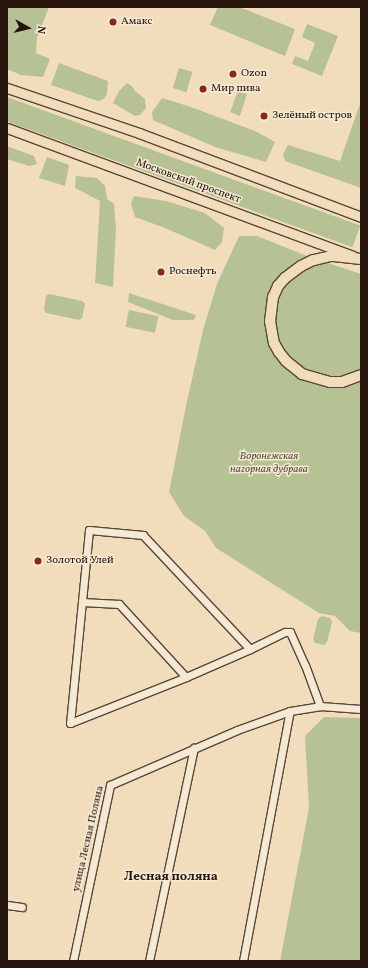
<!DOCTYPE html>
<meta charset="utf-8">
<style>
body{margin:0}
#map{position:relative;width:368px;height:968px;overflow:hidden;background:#f1ddbc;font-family:Vollkorn,serif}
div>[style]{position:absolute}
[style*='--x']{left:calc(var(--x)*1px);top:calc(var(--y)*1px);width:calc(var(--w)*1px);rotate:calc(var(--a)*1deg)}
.green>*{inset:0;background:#b6c294;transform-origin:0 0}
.roads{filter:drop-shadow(1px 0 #5a4639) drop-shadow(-1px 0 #5a4639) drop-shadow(0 1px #5a4639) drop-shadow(0 -1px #5a4639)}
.minor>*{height:7px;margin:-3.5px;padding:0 3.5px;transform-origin:3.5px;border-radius:3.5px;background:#f6e9d3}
.major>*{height:9px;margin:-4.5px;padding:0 4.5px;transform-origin:4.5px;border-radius:4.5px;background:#f1ddbc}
.highway>*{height:10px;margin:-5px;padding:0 5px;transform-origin:5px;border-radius:5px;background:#f1ddbc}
.dots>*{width:11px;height:11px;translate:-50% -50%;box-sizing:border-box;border:2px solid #f6e9d3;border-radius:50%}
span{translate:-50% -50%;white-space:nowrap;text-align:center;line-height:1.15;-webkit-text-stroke:3px #f6e9d3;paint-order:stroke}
.poi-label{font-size:11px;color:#27140d}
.left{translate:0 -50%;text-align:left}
.street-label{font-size:11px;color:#27140d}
.park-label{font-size:11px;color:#59513c;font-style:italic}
.quarter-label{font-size:13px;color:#27140d;font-weight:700}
.frame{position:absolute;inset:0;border:8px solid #27140d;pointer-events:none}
.north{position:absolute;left:8px;top:8px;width:40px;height:40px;-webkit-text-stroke:3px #f6e9d3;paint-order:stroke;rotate:98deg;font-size:11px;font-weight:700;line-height:16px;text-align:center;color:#27140d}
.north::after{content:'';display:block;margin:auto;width:14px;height:18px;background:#27140d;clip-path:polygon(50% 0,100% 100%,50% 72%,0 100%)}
</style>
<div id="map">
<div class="green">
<div style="clip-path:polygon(7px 7px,49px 7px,37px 38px,36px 53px,50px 59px,43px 77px,21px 75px,7px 69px)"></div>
<div style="clip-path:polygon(218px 7px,239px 7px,295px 29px,285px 56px,210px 25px)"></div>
<div style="clip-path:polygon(307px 24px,338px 36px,322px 76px,292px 64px,295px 56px,308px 61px,315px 43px,302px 37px)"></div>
<div style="clip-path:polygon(59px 63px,108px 81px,107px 94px,104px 99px,98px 101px,51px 85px)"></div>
<div style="left:179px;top:68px;width:14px;height:21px;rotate:17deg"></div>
<div style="clip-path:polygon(127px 83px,132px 86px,135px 91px,145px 99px,146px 108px,140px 115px,135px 116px,113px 103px,119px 91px)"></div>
<div style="clip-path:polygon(238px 91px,247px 94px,240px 116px,230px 112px)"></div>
<div style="left:7px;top:97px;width:376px;height:23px;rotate:20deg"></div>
<div style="clip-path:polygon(162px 98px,191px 107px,255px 131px,275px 142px,266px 162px,215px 147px,153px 120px,152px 112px)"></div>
<div style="clip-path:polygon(361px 101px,361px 188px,285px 161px,283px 154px,288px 145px,340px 161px)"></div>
<div style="clip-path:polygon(7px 146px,34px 156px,37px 164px,29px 166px,7px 159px)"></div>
<div style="clip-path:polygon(47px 157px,69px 165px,65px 186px,39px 178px)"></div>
<div style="clip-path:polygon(76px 176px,97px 178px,105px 186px,107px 199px,114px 204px,116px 229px,113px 287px,95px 283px,100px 201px,75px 188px)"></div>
<div style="clip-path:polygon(134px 196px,166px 201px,205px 213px,224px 228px,222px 242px,215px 250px,165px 228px,135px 217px,131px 204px)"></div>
<div style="clip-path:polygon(239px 236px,257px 236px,307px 256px,361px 274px,361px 633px,350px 631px,335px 616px,319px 613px,216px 548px,205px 531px,184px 516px,169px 492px,186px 406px,203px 330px,217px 284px)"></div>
<div style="clip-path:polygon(129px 293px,196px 315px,194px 320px,173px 320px,128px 302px)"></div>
<div style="clip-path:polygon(49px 294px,82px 301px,85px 304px,82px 318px,79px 320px,46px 313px,44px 310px,46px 296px)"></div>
<div style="left:129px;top:310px;width:30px;height:17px;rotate:12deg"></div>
<div style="clip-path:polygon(322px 616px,330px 618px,332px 622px,327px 642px,324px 645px,315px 643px,313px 639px,318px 619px)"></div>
<div style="clip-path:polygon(324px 717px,361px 718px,361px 961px,280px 961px,309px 808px,305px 736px)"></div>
</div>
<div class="roads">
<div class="minor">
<div style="--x:82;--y:602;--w:37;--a:3"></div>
<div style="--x:119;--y:604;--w:99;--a:47.5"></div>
<div style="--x:250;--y:649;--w:156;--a:-133.2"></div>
<div style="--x:143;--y:535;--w:54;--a:-174.7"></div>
<div style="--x:89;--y:530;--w:194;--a:95.6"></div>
<div style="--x:70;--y:723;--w:125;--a:-21.6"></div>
<div style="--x:186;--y:677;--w:70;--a:-23.6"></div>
<div style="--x:250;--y:649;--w:39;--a:-26"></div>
<div style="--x:285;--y:632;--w:5;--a:0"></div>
<div style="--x:290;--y:632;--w:36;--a:66"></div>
<div style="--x:305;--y:665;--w:44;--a:69.9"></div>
<div style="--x:7;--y:905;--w:15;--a:8"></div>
<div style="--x:73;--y:961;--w:180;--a:-78.1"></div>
<div style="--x:110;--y:785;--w:138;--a:-23.4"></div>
<div style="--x:237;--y:730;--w:56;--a:-19.7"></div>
<div style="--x:290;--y:711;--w:30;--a:-9"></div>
<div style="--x:320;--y:706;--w:41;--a:4.2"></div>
<div style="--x:149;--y:961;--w:218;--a:-78.1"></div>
<div style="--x:243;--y:961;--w:254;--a:-79.4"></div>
</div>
<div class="major">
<div style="--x:7;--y:88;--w:139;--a:18.8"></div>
<div style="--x:139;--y:133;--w:237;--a:20.7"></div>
<div style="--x:7;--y:128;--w:369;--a:20.3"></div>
</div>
<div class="highway">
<div style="--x:361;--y:259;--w:30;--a:-174"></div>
<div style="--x:331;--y:256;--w:18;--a:167"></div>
<div style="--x:313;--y:260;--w:13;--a:153"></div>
<div style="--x:301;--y:266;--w:20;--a:143"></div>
<div style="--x:285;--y:278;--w:11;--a:131"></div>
<div style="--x:278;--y:286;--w:12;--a:114"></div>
<div style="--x:273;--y:297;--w:24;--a:97"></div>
<div style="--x:270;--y:321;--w:22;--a:80"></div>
<div style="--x:274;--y:343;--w:10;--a:61"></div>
<div style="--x:279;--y:352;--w:11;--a:52"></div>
<div style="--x:286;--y:361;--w:21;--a:39"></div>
<div style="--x:302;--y:374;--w:29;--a:16"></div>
<div style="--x:330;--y:382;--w:12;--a:0"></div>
<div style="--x:342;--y:382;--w:20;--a:-20"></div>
</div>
</div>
<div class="dots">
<div style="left:113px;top:22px;background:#8f2418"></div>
<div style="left:233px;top:74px;background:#8f2418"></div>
<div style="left:203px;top:89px;background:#8f2418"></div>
<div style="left:264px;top:116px;background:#8f2418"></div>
<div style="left:161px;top:272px;background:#8f2418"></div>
<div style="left:38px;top:561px;background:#8f2418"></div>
</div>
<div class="poi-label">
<span class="left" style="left:121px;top:22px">Амакс</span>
<span class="left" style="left:241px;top:74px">Ozon</span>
<span class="left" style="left:211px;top:89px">Мир пива</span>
<span class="left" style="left:272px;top:116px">Зелёный остров</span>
<span class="left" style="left:169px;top:272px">Роснефть</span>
<span class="left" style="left:46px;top:561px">Золотой Улей</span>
</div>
<div class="street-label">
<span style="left:188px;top:182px;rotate:20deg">Московский проспект</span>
<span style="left:89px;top:839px;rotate:-77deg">улица Лесная Поляна</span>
</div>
<div class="park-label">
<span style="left:269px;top:464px">Воронежская<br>нагорная дубрава</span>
</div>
<div class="quarter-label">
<span style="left:171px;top:877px">Лесная поляна</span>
</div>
<div class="frame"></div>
<div class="north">N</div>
</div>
